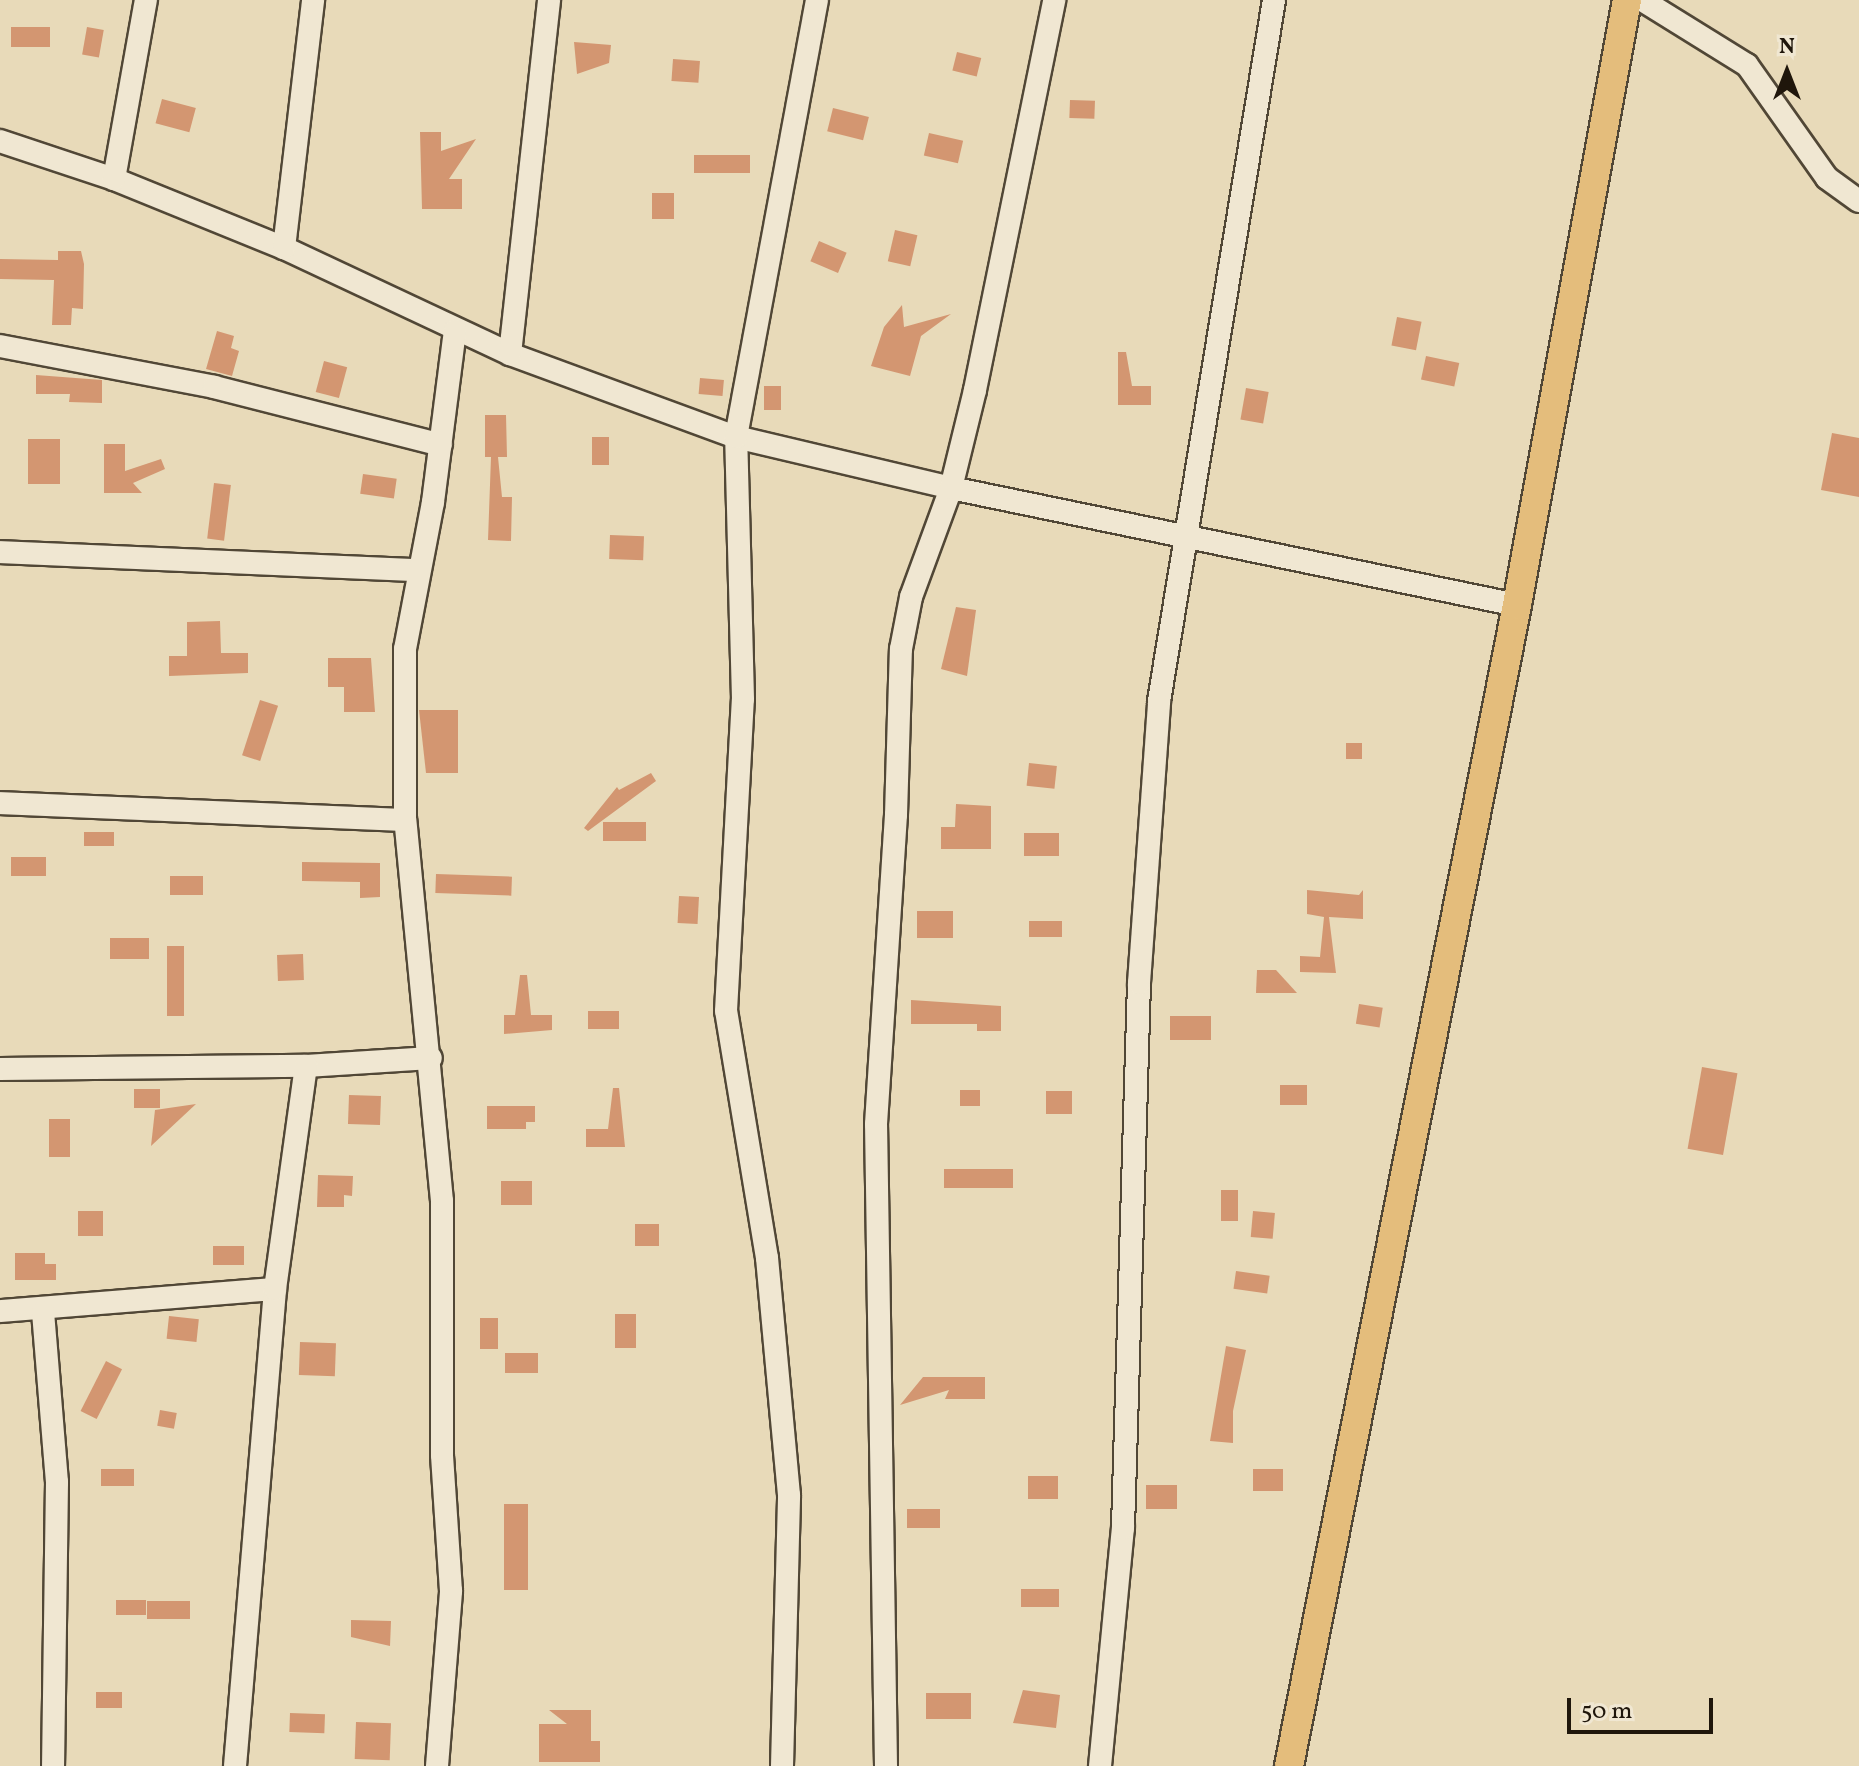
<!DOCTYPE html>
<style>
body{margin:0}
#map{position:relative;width:1859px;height:1766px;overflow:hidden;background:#e8dab9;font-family:Vollkorn,serif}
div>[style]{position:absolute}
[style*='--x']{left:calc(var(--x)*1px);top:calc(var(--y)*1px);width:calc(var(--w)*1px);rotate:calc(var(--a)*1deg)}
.building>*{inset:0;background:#d39671;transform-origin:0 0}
.roads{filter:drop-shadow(2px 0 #514736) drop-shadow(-2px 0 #514736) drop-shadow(0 2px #514736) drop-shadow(0 -2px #514736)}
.minor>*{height:22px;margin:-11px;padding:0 11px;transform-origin:11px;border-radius:11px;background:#f0e7d2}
.major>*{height:28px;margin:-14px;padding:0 14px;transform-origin:14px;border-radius:14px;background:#e4bd7c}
span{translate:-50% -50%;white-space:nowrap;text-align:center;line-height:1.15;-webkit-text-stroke:6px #f0e7d2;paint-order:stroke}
.north{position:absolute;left:1747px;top:32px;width:80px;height:80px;-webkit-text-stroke:6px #f0e7d2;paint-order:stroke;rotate:0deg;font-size:22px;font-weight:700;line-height:32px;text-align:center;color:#1f160b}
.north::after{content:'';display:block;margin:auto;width:28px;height:36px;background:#1f160b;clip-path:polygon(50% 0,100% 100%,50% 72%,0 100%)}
.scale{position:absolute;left:1567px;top:1698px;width:146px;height:36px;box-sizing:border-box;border:4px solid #1f160b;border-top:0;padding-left:10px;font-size:24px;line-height:28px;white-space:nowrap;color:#1f160b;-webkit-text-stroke:6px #f0e7d2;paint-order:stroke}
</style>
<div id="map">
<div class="building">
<div style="left:11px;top:27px;width:39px;height:20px"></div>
<div style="left:87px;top:27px;width:17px;height:28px;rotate:10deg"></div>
<div style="clip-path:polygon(574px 42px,611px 45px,609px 63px,577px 74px)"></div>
<div style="left:957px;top:52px;width:25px;height:19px;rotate:14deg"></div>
<div style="left:673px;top:59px;width:27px;height:22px;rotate:4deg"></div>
<div style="left:162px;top:99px;width:35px;height:25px;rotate:15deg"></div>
<div style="left:1070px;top:100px;width:25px;height:18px;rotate:2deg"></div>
<div style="left:833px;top:108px;width:37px;height:24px;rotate:14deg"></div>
<div style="clip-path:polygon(420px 132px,441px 132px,441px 151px,476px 139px,449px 179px,462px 179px,462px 209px,422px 209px)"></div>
<div style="left:929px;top:133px;width:35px;height:23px;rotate:13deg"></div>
<div style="left:694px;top:155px;width:56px;height:18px"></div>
<div style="left:652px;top:193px;width:22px;height:26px"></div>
<div style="left:895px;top:230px;width:23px;height:32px;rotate:13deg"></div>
<div style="left:819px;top:241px;width:30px;height:22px;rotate:23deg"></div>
<div style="clip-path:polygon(58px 251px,81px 251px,84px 264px,83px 309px,72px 308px,71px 325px,52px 325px,54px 280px,0 279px,0 259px,58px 260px)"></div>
<div style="clip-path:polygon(902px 305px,904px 327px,951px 314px,921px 336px,910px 376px,871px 366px,884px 327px)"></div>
<div style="left:1397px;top:317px;width:25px;height:29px;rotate:11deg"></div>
<div style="clip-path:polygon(217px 331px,234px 336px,231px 348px,239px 351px,232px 376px,206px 369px)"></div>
<div style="clip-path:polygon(1118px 352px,1126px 352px,1132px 386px,1151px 386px,1151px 405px,1118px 405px)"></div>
<div style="left:1426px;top:356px;width:34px;height:24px;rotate:12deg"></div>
<div style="left:324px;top:361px;width:24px;height:32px;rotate:15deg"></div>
<div style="clip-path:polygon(36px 375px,102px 380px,102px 403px,69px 402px,70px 394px,36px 394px)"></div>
<div style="left:700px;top:378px;width:24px;height:16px;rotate:5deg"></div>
<div style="left:764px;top:386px;width:17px;height:24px"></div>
<div style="left:1246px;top:388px;width:23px;height:32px;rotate:10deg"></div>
<div style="clip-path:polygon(485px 415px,506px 415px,507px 457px,498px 457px,502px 497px,512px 497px,511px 541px,488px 540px,491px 457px,485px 457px)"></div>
<div style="clip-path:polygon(1832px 433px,1859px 438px,1859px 497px,1821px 490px)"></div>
<div style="left:592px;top:437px;width:17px;height:28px"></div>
<div style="left:28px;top:439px;width:32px;height:45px"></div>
<div style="clip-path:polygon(104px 444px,125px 444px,125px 471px,161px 459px,165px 469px,133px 483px,142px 493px,104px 493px)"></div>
<div style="left:363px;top:474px;width:34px;height:20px;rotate:8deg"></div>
<div style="left:214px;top:483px;width:17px;height:56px;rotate:7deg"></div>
<div style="left:610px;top:535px;width:34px;height:24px;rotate:2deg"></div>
<div style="clip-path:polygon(956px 607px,976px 610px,967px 676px,941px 669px)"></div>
<div style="clip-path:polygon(220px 621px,221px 653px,248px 653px,248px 673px,169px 676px,169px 656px,187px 656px,187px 622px)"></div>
<div style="clip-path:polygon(328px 658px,371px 658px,375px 712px,344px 712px,344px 687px,328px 687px)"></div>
<div style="left:260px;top:700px;width:19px;height:58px;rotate:18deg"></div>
<div style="clip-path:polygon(419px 710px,458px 710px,458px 773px,426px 773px)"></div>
<div style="left:1346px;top:743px;width:16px;height:16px"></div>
<div style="left:1029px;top:763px;width:28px;height:23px;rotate:6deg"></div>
<div style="clip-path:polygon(651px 773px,656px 781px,588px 831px,584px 828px,617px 787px,619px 790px)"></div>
<div style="clip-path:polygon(956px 804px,991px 806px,991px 849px,941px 849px,941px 827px,955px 827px)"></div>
<div style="left:603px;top:822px;width:43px;height:19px"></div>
<div style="left:84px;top:832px;width:30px;height:14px"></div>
<div style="left:1024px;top:833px;width:35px;height:23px"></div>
<div style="left:11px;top:857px;width:35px;height:19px"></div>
<div style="clip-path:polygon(302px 862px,380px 863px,380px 897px,360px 898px,360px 882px,302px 881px)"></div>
<div style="left:436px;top:874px;width:76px;height:19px;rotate:2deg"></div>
<div style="left:170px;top:876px;width:33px;height:19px"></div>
<div style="clip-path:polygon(1307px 890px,1359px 895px,1363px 890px,1363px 919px,1329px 917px,1336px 973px,1300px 972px,1300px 956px,1320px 957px,1324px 917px,1307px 914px)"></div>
<div style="left:679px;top:896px;width:20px;height:27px;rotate:3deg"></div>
<div style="left:917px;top:911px;width:36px;height:27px"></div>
<div style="left:1029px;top:921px;width:33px;height:16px"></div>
<div style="left:110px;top:938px;width:39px;height:21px"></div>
<div style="left:167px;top:946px;width:17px;height:70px"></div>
<div style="left:303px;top:954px;width:26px;height:26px;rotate:88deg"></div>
<div style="clip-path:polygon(1257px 970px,1276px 970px,1297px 993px,1256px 993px)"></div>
<div style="clip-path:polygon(520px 975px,527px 975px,531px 1015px,552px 1015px,552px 1030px,504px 1034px,504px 1015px,515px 1015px)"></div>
<div style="clip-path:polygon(911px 1000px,1001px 1006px,1001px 1031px,977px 1031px,977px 1024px,911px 1024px)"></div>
<div style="left:1359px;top:1004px;width:24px;height:20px;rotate:9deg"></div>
<div style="left:588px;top:1011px;width:31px;height:18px"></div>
<div style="left:1170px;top:1016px;width:41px;height:24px"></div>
<div style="left:1702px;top:1067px;width:36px;height:83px;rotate:10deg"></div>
<div style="left:1280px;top:1085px;width:27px;height:20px"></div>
<div style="clip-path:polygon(613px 1088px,619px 1088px,625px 1147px,586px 1147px,586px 1129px,608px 1129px)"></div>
<div style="left:134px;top:1089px;width:26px;height:19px"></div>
<div style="left:960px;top:1090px;width:20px;height:16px"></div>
<div style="left:1046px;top:1091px;width:26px;height:23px"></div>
<div style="left:349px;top:1095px;width:32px;height:29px;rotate:2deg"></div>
<div style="clip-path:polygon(196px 1104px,151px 1146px,155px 1110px)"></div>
<div style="clip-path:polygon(487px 1106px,535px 1106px,535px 1122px,526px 1122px,526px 1129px,487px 1129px)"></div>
<div style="left:49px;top:1119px;width:21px;height:38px"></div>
<div style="left:944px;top:1169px;width:69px;height:19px"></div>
<div style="clip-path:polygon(318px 1175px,353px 1176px,352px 1196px,344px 1195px,344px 1207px,317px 1207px)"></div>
<div style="left:501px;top:1181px;width:31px;height:24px"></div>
<div style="left:1221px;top:1190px;width:17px;height:31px"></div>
<div style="left:78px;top:1211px;width:25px;height:25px"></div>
<div style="left:1253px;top:1211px;width:22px;height:26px;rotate:5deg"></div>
<div style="left:635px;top:1224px;width:24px;height:22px"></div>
<div style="left:213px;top:1246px;width:31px;height:19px"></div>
<div style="clip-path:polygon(15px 1253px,45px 1253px,45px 1264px,56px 1264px,56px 1280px,15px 1280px)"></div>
<div style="left:1236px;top:1271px;width:34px;height:18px;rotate:8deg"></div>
<div style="left:615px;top:1314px;width:21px;height:34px"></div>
<div style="left:169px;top:1316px;width:30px;height:23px;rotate:6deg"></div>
<div style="left:480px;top:1318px;width:18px;height:31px"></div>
<div style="left:300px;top:1342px;width:36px;height:33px;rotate:2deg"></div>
<div style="clip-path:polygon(1226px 1346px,1246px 1350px,1233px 1411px,1233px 1443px,1210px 1441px)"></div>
<div style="left:505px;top:1353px;width:33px;height:20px"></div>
<div style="left:106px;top:1361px;width:18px;height:56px;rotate:27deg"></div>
<div style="clip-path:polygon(923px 1377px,985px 1377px,985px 1399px,945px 1399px,949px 1390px,900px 1405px)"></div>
<div style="left:160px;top:1410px;width:17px;height:16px;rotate:10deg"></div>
<div style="left:101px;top:1469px;width:33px;height:17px"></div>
<div style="left:1253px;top:1469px;width:30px;height:22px"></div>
<div style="left:1028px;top:1476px;width:30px;height:23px"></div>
<div style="left:1146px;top:1485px;width:31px;height:24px"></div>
<div style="left:504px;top:1504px;width:24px;height:86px"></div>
<div style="left:907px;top:1509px;width:33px;height:19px"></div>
<div style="left:1021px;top:1589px;width:38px;height:18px"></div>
<div style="left:116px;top:1600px;width:30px;height:15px"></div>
<div style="left:147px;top:1601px;width:43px;height:18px"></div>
<div style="clip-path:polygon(351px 1620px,391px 1621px,390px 1646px,351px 1637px)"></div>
<div style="clip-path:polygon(1023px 1690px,1060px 1695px,1056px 1728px,1013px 1723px)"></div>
<div style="left:96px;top:1692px;width:26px;height:16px"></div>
<div style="left:926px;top:1693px;width:45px;height:26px"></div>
<div style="clip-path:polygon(549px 1710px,591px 1710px,591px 1741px,600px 1741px,600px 1762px,539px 1762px,539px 1724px,567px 1724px)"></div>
<div style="left:290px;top:1713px;width:35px;height:19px;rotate:2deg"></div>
<div style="left:356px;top:1722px;width:35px;height:37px;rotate:2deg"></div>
</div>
<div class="roads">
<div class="minor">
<div style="--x:1642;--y:0;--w:123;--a:31.8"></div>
<div style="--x:1747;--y:65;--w:138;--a:54.7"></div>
<div style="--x:1827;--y:178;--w:39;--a:36"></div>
<div style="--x:0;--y:141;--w:120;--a:18.4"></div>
<div style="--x:114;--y:179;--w:183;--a:22.1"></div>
<div style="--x:284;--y:248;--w:250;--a:25.1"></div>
<div style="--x:510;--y:354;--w:241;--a:20.2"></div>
<div style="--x:736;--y:437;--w:221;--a:13.3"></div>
<div style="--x:951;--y:488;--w:578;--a:11.68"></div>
<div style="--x:114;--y:179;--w:182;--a:-79.9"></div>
<div style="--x:284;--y:248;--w:250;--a:-83.3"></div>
<div style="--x:0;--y:346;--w:218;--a:10.8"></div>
<div style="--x:214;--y:387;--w:234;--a:14.3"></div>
<div style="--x:510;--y:354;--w:356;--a:-83.7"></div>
<div style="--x:0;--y:552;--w:419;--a:2.5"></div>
<div style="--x:0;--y:803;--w:405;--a:2.4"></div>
<div style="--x:0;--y:1069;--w:306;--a:-0.6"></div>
<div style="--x:306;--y:1066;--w:125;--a:-3.7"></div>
<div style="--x:0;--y:1311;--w:276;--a:-4.6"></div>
<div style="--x:43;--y:1312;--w:171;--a:85.3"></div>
<div style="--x:57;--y:1482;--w:284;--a:90.8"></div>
<div style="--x:235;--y:1766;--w:479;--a:-85.2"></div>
<div style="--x:275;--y:1289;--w:225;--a:-82.1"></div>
<div style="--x:437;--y:1766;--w:176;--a:-85.4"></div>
<div style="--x:451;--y:1591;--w:136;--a:-93.8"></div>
<div style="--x:442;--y:1455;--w:254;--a:-90"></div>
<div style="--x:442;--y:1201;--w:383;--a:-95.5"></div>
<div style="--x:405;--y:820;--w:171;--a:-90"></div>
<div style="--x:405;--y:649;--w:150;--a:-79.2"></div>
<div style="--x:433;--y:502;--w:173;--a:-82.7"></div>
<div style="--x:782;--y:1766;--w:271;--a:-88.5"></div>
<div style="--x:789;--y:1495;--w:238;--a:-95.3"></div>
<div style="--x:767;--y:1258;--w:250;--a:-99.4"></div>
<div style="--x:726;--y:1011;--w:312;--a:-86.9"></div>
<div style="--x:743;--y:699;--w:262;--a:-91.5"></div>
<div style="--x:736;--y:437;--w:444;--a:-79.5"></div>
<div style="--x:886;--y:1766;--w:642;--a:-90.89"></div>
<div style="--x:876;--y:1124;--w:310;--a:-86.3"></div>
<div style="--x:896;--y:815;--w:166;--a:-88.3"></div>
<div style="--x:901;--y:649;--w:53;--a:-79.1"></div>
<div style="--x:911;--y:597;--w:116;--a:-69.8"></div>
<div style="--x:951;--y:488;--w:101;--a:-76.2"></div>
<div style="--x:975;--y:390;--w:398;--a:-78.5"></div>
<div style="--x:1100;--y:1766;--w:239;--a:-84.5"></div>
<div style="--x:1123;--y:1528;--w:545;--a:-88.32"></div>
<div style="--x:1139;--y:983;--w:283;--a:-85.9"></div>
<div style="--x:1159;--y:701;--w:710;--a:-80.68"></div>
</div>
<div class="major">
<div style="--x:1289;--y:1766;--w:1183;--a:-78.89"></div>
<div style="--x:1517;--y:605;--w:615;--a:-79.7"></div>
</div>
</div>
<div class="north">N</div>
<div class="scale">50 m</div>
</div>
